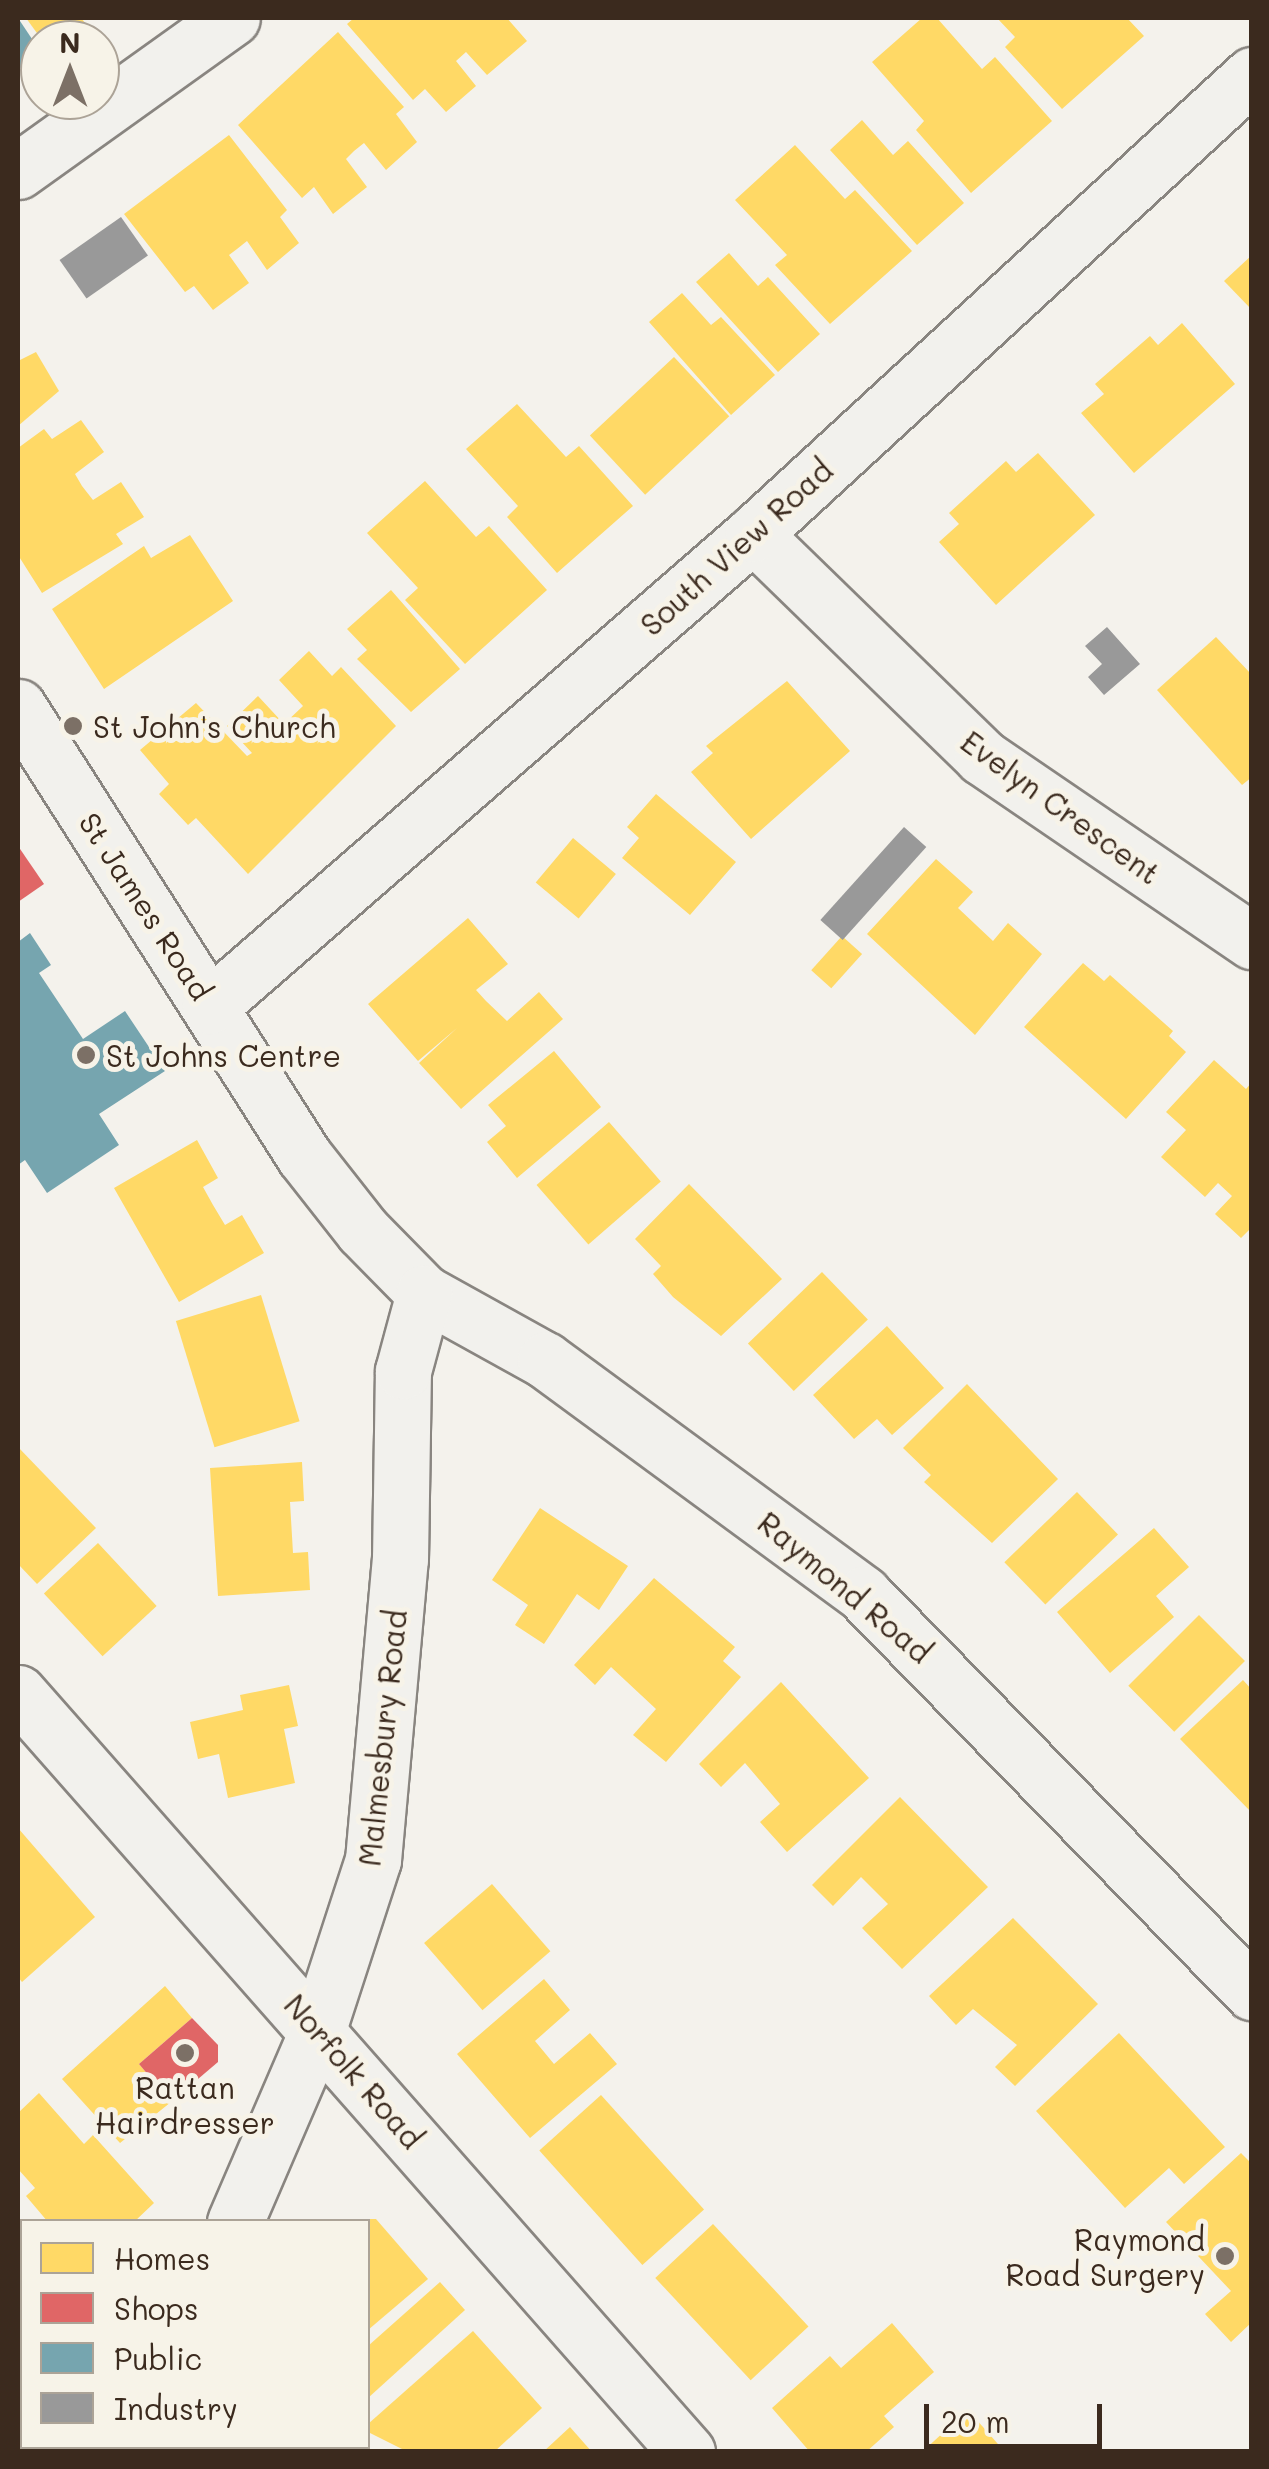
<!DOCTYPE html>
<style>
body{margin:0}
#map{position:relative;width:1269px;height:2469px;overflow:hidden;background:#f4f2ec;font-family:Mali,sans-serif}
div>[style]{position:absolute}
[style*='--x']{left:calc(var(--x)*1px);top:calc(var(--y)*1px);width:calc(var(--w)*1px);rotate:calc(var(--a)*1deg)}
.homes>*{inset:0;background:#ffd966;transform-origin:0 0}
.shops>*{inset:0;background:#e06666}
.public>*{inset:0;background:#76a5af}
.industry>*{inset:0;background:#999;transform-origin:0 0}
.roads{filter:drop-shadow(2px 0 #898580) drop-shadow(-2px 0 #898580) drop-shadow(0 2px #898580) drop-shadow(0 -2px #898580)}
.minor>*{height:55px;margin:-27.5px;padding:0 27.5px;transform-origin:27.5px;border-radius:27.5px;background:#f2f1ed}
.dots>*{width:28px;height:28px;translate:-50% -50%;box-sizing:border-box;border:5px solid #f7f3e8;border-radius:50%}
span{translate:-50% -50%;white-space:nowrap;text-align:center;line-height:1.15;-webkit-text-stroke:10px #f7f3e8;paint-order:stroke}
.street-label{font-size:30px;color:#3b2a1e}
.poi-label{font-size:30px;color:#3b2a1e}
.left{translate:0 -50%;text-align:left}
.right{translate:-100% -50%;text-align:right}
.frame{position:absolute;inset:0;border:20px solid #3b2a1e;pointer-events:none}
.legend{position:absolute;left:20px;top:2219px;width:350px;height:230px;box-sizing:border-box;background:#f7f3e8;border:2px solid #aca397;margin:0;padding:12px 18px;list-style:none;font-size:30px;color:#3b2a1e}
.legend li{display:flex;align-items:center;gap:20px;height:50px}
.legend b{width:50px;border:2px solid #aca397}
.north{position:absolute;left:20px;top:20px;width:100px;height:100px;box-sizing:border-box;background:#f7f3e8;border:2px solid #aca397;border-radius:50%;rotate:0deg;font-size:28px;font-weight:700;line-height:40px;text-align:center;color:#3b2a1e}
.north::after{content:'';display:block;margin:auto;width:35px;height:45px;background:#7c7066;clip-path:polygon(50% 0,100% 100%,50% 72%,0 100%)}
.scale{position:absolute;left:924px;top:2404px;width:178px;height:45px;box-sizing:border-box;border:5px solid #3b2a1e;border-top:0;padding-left:12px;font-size:30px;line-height:35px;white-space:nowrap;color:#3b2a1e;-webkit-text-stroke:8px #f7f3e8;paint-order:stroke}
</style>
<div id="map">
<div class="homes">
<div style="clip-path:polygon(26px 18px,81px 18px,86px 24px,65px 40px,42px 40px)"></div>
<div style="clip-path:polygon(354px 18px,507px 18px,527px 41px,487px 75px,466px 52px,456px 61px,476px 86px,446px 112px,425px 89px,413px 100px,347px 24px)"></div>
<div style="clip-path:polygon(922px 18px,937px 18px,982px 69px,995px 57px,1052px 121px,971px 193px,916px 130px,924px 121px,872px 62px)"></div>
<div style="clip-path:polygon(997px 18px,1127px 18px,1144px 36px,1062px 109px,1005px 47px,1015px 37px)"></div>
<div style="clip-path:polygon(338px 32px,404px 107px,396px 114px,417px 142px,386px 170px,364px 143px,354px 151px,346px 159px,367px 187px,333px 214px,314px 187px,302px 198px,238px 125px)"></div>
<div style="clip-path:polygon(862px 120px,893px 155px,908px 141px,964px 203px,917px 245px,830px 150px)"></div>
<div style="clip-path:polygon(229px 135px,287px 210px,280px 217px,299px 243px,267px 270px,247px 241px,237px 249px,229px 255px,249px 283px,213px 310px,194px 286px,185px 292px,124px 214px)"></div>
<div style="clip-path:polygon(795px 145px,845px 199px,855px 190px,912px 251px,830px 324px,775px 265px,787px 255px,735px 200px)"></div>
<div style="clip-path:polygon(729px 253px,758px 286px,768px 277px,820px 334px,778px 372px,696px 282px)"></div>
<div style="clip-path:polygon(1252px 255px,1252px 310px,1224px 281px)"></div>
<div style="clip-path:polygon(682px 293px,711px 325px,721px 317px,775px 375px,731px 415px,649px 322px)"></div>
<div style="clip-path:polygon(1182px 323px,1235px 384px,1134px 473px,1081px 413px,1104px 394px,1095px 384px,1150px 336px,1158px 345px)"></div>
<div style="clip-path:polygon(36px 352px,59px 391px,18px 426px,18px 361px)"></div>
<div style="left:674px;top:357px;width:81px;height:115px;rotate:47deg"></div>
<div style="clip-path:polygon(517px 404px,566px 457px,579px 446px,633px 506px,557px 573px,507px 517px,518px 506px,466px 449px)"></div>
<div style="clip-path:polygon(81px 420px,104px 452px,75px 474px,82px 486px,93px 500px,121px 482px,144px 517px,116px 534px,123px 544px,42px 593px,18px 555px,18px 448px,44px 429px,52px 439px)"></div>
<div style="clip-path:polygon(1038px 453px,1095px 515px,996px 605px,939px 542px,959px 524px,949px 513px,1006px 461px,1016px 472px)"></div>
<div style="clip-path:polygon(425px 481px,476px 537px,489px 526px,547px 590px,465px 664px,405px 600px,418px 588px,367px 533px)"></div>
<div style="clip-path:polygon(190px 535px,233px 601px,104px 689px,52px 609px,144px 546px,151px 558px)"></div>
<div style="clip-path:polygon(391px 590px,460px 669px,411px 712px,357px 659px,367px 650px,347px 629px)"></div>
<div style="clip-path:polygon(1216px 637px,1252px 675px,1252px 777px,1242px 785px,1157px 690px)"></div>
<div style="clip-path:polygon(309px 651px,332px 676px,341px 667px,396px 726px,248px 874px,196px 818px,188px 825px,159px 794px,169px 784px,140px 750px,196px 703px,247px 756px,252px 753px,227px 726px,258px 696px,284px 724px,303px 706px,279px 680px)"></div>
<div style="clip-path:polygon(787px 681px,850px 751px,751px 839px,691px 772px,713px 753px,706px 746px)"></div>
<div style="clip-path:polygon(656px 794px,736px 862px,690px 915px,622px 858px,639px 838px,627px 827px)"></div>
<div style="left:573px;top:838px;width:56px;height:58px;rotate:40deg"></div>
<div style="clip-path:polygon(936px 859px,973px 892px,958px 908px,993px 941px,1008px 923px,1042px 954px,975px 1035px,867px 934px)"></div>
<div style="clip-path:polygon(468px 918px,508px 964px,476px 990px,486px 1001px,507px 1021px,539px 992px,563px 1019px,461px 1109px,419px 1063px,457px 1028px,418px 1061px,368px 1004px)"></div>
<div style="left:842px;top:936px;width:27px;height:46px;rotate:42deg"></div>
<div style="clip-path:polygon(1083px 963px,1104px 981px,1110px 975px,1173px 1031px,1169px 1036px,1186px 1052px,1126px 1119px,1024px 1027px)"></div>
<div style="clip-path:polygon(554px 1051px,601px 1107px,517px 1178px,487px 1142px,506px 1126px,488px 1105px)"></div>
<div style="clip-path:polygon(1214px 1060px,1246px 1089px,1252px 1082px,1252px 1227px,1241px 1238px,1215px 1214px,1232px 1196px,1218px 1183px,1205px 1197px,1161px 1157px,1186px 1130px,1166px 1112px)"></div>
<div style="left:609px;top:1122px;width:79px;height:96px;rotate:49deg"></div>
<div style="clip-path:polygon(197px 1140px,218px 1178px,203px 1187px,213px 1205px,225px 1225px,242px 1215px,264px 1253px,179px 1302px,114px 1188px)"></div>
<div style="clip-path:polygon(689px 1184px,782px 1279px,721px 1336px,673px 1297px,653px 1274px,661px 1266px,635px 1239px)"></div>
<div style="left:822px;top:1272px;width:66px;height:103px;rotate:46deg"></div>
<div style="left:261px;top:1295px;width:132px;height:89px;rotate:73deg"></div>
<div style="clip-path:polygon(887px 1326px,944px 1388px,892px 1435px,877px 1419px,854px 1439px,813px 1395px)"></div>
<div style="clip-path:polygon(967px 1384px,1058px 1479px,992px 1543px,924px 1482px,931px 1475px,903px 1448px)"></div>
<div style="clip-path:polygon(18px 1447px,96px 1528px,37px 1584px,18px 1564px)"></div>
<div style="clip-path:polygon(302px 1462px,304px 1501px,290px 1502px,293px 1553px,308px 1552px,310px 1590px,218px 1596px,210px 1468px)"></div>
<div style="left:1077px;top:1492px;width:59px;height:101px;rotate:46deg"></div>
<div style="clip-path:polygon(540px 1508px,628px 1566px,599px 1610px,577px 1594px,544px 1644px,515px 1625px,528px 1605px,492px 1580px)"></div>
<div style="clip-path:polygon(1154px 1528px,1189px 1567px,1156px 1596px,1174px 1617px,1110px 1673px,1057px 1612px)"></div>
<div style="left:98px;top:1543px;width:86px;height:74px;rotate:47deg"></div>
<div style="clip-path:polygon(654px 1578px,735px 1647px,723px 1661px,741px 1677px,666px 1762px,633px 1735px,656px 1709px,611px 1667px,595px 1685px,574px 1665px)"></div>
<div style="left:1199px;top:1615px;width:65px;height:100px;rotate:45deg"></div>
<div style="clip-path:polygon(1243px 1680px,1252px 1690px,1252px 1813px,1180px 1739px)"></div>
<div style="clip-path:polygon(781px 1682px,869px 1778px,787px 1852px,760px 1822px,780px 1804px,745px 1763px,721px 1787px,699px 1764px)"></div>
<div style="clip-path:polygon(289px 1685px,298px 1726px,284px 1729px,295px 1783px,228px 1798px,219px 1754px,198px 1759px,190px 1722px,243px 1710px,240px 1695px)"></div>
<div style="clip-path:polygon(900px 1797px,988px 1887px,902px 1969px,862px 1928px,888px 1904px,861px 1877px,833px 1906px,812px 1885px)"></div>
<div style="clip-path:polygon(18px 1828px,95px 1917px,22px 1982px,18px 1977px)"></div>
<div style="left:492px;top:1884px;width:89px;height:90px;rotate:49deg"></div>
<div style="clip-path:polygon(1013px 1918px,1098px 2004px,1015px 2086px,995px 2067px,1017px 2045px,973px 2009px,956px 2025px,929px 1996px)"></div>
<div style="clip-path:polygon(544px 1979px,570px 2010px,535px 2041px,554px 2064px,590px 2033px,617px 2064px,530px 2138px,457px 2054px)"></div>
<div style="clip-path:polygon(165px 1986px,192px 2018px,139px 2064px,171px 2102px,120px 2143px,62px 2079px)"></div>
<div style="clip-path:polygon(1119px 2033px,1225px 2147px,1184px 2184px,1169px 2168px,1125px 2208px,1036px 2111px)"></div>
<div style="clip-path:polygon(39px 2093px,84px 2144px,93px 2135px,154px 2203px,134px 2222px,48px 2222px,26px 2196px,35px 2188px,18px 2169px,18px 2113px)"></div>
<div style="left:601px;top:2095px;width:154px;height:83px;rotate:48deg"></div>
<div style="clip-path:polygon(1241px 2153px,1252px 2164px,1252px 2322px,1231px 2342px,1205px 2314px,1231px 2291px,1166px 2222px)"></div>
<div style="clip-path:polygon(376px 2219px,428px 2279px,368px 2330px,368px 2219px)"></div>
<div style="left:713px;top:2224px;width:140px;height:79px;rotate:47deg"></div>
<div style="clip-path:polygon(440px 2282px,465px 2310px,368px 2398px,368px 2346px)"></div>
<div style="clip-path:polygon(892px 2323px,934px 2372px,884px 2416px,894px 2427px,866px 2452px,810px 2452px,772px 2408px,830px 2356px,841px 2368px)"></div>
<div style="clip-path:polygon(473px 2331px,542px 2408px,494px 2452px,408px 2452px,368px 2432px,368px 2424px)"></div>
<div style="clip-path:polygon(968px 2410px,1005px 2452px,922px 2452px)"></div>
<div style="clip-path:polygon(570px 2427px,592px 2452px,543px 2452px)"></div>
<div style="clip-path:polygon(311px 2446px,358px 2446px,353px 2452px)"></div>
</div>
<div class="shops">
<div style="clip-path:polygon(18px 846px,44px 884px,18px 902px)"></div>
<div style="clip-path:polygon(192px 2018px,218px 2045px,218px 2062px,171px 2102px,139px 2064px)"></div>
</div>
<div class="public">
<div style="clip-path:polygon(18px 18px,40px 51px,18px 70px)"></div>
<div style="clip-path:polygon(30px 933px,51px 965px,39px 973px,83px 1039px,125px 1011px,165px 1071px,99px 1114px,119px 1145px,47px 1193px,25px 1160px,18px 1165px,18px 942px)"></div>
</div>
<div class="industry">
<div style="left:121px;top:217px;width:47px;height:75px;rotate:55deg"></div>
<div style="clip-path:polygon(1107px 627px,1140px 664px,1104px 695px,1088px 677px,1102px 664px,1085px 646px)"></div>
<div style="left:904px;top:827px;width:30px;height:125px;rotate:42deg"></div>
<div style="clip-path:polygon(151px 2446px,200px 2446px,205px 2452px,145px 2452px)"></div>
</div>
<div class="roads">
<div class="minor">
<div style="--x:18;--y:171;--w:263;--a:-35.6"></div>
<div style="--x:753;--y:534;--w:320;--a:44.2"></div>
<div style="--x:982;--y:757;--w:327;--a:34.3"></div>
<div style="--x:18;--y:707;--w:532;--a:57.5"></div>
<div style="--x:304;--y:1156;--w:95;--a:51.8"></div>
<div style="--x:363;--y:1231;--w:87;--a:45.5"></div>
<div style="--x:424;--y:1293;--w:138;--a:29"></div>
<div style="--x:545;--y:1360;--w:395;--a:36.3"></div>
<div style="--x:863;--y:1594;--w:557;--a:45.66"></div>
<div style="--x:210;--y:1006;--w:719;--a:-41"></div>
<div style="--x:753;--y:534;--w:678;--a:-42.61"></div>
<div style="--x:18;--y:1693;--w:1012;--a:48.61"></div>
<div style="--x:235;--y:2222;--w:210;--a:-66.7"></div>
<div style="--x:318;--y:2029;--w:178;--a:-72"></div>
<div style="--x:373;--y:1860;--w:302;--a:-84.9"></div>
<div style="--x:400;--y:1559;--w:188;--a:-89.1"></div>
<div style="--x:403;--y:1371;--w:81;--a:-74.9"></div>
<div style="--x:68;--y:2452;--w:7;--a:-56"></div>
</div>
</div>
<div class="dots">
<div style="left:73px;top:726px;background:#7c7066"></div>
<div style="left:86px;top:1055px;background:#7c7066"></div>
<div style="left:185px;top:2053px;background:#7c7066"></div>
<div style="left:1225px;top:2256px;background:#7c7066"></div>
</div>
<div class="street-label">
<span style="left:736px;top:547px;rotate:-42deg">South View Road</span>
<span style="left:1061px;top:807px;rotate:36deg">Evelyn Crescent</span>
<span style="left:146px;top:906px;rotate:57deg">St James Road</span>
<span style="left:845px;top:1587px;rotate:40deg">Raymond Road</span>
<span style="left:382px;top:1738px;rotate:-84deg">Malmesbury Road</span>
<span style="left:354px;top:2071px;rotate:49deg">Norfolk Road</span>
</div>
<div class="poi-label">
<span class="left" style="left:93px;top:726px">St John's Church</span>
<span class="left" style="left:106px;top:1055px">St Johns Centre</span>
<span style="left:185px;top:2104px">Rattan<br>Hairdresser</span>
<span class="right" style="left:1205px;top:2256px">Raymond<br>Road Surgery</span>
</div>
<div class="frame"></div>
<ul class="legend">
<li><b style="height:28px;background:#ffd966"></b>Homes</li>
<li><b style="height:28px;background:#e06666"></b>Shops</li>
<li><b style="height:28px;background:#76a5af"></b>Public</li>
<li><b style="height:28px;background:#999"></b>Industry</li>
</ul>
<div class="north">N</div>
<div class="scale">20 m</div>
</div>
